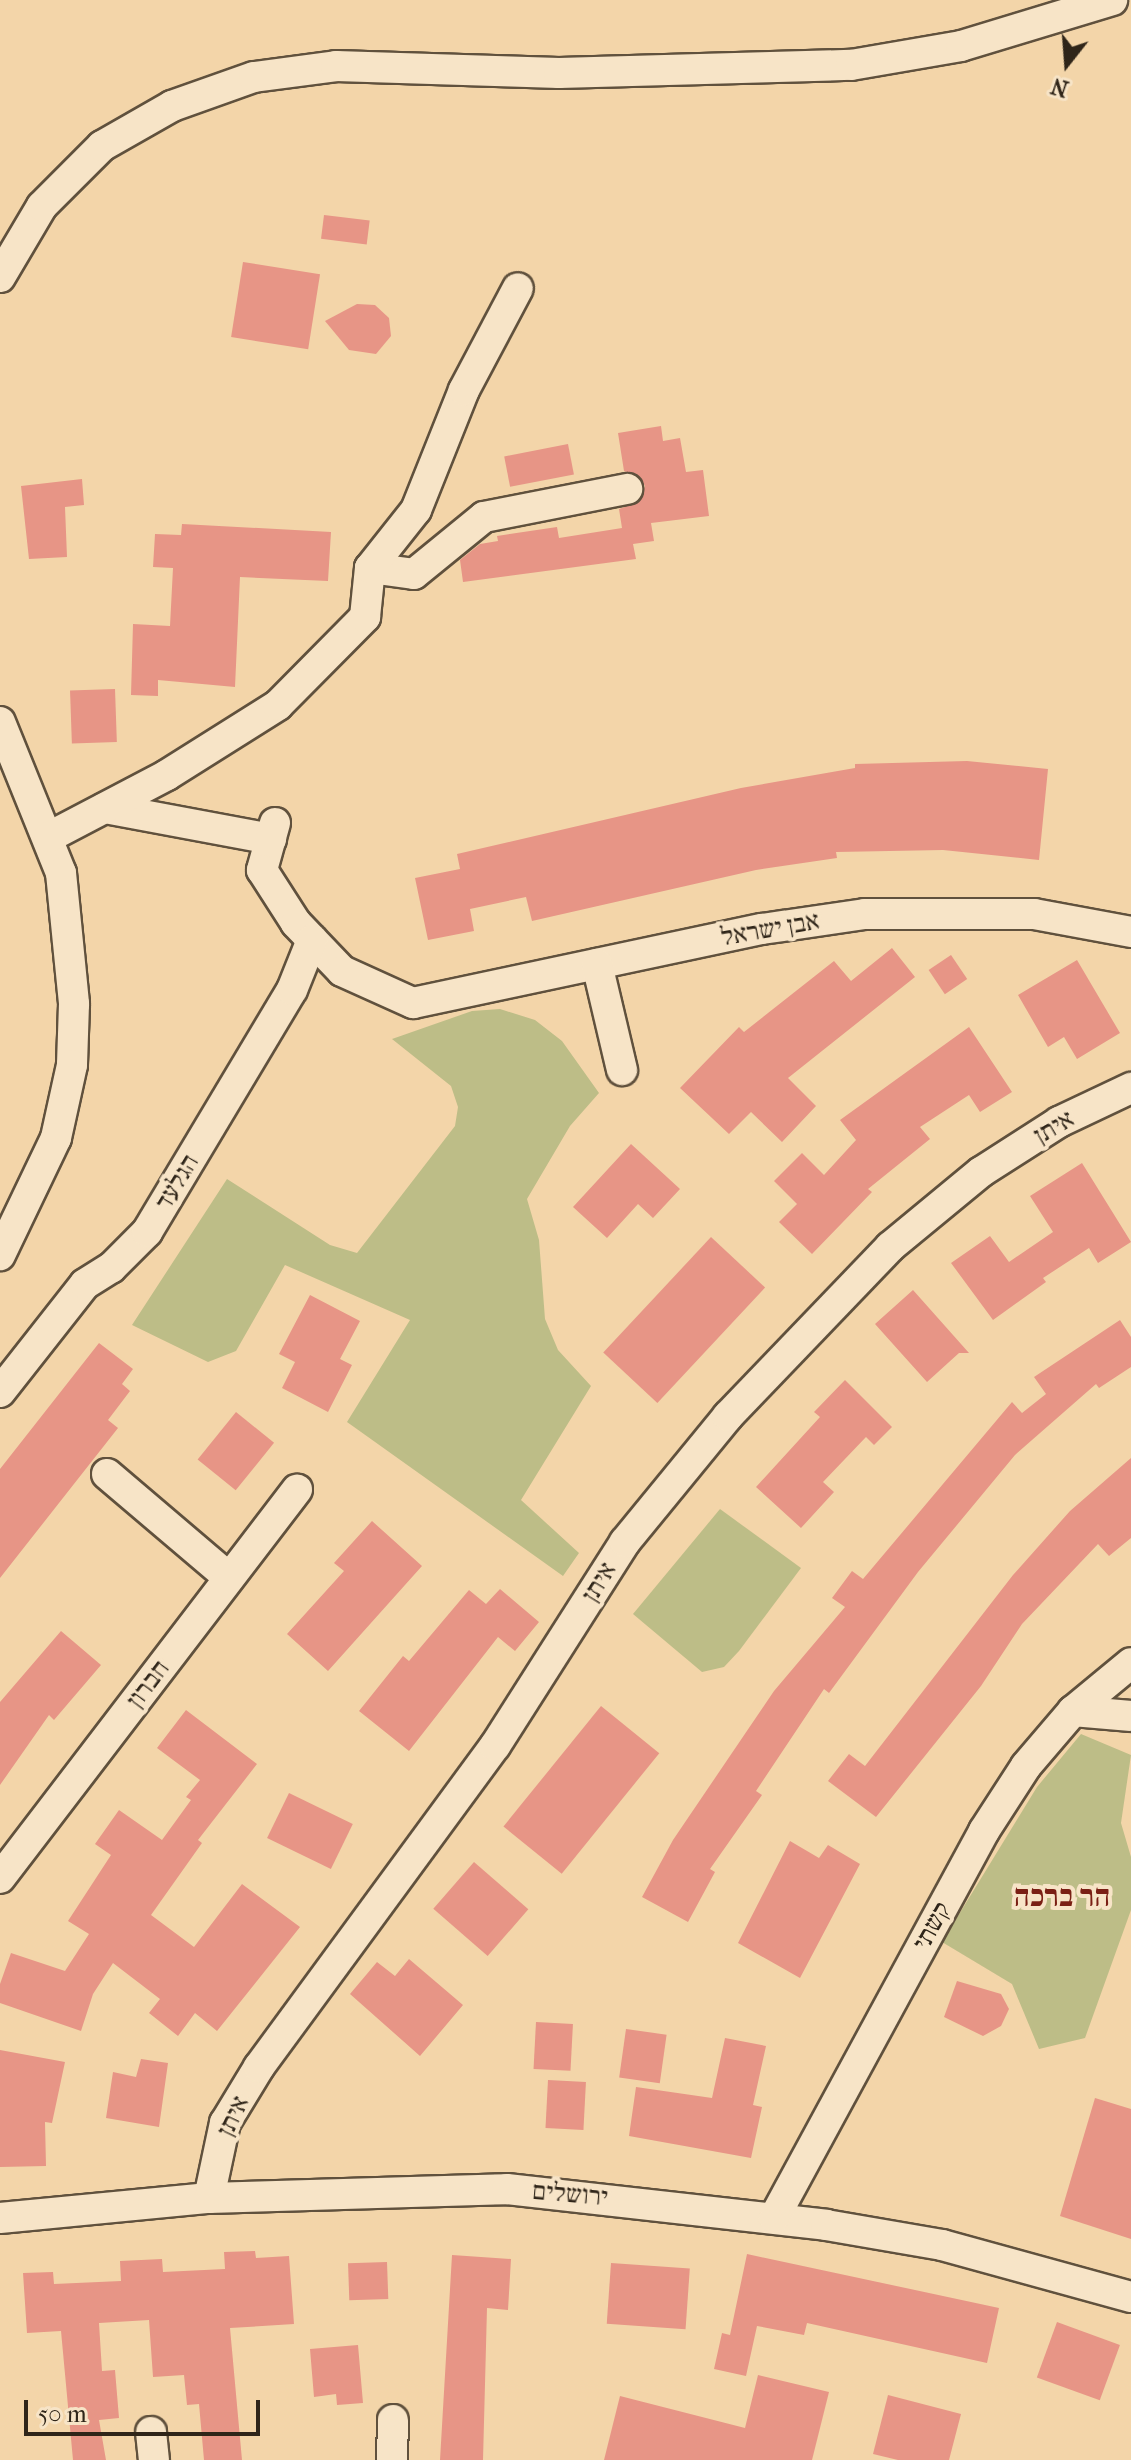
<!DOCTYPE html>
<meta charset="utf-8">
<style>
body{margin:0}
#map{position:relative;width:1131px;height:2460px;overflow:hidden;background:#f3d5a9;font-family:"IM FELL French Canon","Frank Ruhl Libre",serif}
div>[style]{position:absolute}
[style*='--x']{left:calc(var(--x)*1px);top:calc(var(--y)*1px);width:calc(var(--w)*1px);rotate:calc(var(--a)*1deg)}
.green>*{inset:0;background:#bdbd87}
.building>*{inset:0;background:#e79586;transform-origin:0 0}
.roads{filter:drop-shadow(2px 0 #60513d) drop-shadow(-2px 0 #60513d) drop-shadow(0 2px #60513d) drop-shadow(0 -2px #60513d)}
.minor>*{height:30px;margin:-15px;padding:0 15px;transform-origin:15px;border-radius:15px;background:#f7e4c7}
span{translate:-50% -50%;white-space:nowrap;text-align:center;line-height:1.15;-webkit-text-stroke:8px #f7e4c7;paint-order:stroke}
.street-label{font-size:26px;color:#2f2519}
.quarter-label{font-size:30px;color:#7a1f14;font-weight:700}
.north{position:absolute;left:1027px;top:24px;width:80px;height:80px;-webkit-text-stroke:6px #f7e4c7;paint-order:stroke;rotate:197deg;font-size:22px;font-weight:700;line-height:32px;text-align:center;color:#2f2519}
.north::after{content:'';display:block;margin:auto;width:28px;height:36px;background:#2f2519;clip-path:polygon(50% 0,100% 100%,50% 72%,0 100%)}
.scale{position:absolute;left:24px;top:2400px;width:236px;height:36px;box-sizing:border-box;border:4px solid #2f2519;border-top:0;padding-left:10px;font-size:24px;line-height:28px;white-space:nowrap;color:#2f2519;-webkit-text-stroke:6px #f7e4c7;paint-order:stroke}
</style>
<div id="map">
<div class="green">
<div style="clip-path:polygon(500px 1009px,535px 1020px,562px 1041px,599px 1093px,570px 1126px,527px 1199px,539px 1240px,545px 1319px,558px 1350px,591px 1386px,521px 1500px,579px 1553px,563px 1576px,347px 1422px,410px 1320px,285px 1265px,236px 1351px,208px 1362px,132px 1325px,227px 1179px,330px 1245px,357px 1253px,455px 1126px,458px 1107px,451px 1086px,392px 1039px,472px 1011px)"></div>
<div style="clip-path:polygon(720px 1509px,801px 1568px,739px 1651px,724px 1667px,702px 1672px,633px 1614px)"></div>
<div style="clip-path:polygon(1081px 1734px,1131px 1755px,1121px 1823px,1131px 1857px,1131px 1910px,1085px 2038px,1039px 2049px,1012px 1984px,942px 1942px,1037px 1787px)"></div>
</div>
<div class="building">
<div style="left:324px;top:215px;width:46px;height:24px;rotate:7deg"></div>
<div style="left:243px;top:262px;width:78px;height:76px;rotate:9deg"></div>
<div style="clip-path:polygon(357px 304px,375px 305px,389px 318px,391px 336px,376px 354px,349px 350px,325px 321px)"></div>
<div style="clip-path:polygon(661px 426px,663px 441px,680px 438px,686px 472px,703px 470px,709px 516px,651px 523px,654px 541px,633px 544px,636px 559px,463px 582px,460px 560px,480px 544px,498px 541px,497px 536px,557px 527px,559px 538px,622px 528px,619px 509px,639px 502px,645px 486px,640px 477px,624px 471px,618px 433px)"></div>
<div style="left:568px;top:444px;width:31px;height:65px;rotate:79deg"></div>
<div style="clip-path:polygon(82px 479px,84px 505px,65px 507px,67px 557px,29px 559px,21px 486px)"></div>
<div style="clip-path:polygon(182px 524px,331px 532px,328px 581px,240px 577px,235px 687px,158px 680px,158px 696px,131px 695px,133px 624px,170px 626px,173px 568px,153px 567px,155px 534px,181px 535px)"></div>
<div style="left:115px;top:689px;width:53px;height:45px;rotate:88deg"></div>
<div style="clip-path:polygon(967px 761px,1048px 769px,1039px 860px,943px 850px,836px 852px,837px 858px,756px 870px,532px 921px,526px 897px,470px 909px,474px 931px,428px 940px,415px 878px,460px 869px,457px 854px,741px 788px,855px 768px,855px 764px)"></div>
<div style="clip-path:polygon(892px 948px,915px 977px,788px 1078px,816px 1106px,782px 1142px,751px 1112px,729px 1134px,680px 1088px,739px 1027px,744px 1032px,834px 961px,851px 981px)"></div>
<div style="left:951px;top:955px;width:29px;height:27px;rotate:56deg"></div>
<div style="clip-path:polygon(1077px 960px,1120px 1033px,1077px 1059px,1064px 1037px,1048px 1047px,1018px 995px)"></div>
<div style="clip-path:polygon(969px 1027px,1012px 1092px,980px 1112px,969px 1095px,920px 1127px,930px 1139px,868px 1189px,872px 1192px,812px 1254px,779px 1222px,797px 1204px,774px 1181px,802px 1153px,824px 1175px,856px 1140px,840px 1120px)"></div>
<div style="clip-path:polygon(631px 1144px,680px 1189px,653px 1218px,638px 1204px,607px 1238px,573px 1207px)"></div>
<div style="clip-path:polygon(1082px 1163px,1131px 1242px,1098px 1263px,1089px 1248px,1043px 1278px,1046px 1282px,993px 1320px,951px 1263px,990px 1236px,1009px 1262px,1053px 1232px,1030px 1196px)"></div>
<div style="left:711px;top:1237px;width:74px;height:158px;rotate:43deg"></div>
<div style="clip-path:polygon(913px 1290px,969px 1353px,959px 1353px,927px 1382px,875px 1324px)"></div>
<div style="clip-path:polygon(310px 1295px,360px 1321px,340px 1359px,352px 1365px,328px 1412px,282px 1388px,295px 1362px,279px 1354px)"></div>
<div style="clip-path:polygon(1120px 1320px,1131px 1337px,1131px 1367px,1099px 1388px,1096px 1384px,1015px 1455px,918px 1572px,829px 1693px,824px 1689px,756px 1791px,762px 1795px,710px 1869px,715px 1872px,688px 1922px,642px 1897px,673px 1840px,774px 1691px,845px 1607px,832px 1598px,852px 1571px,863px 1579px,1012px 1402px,1022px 1413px,1046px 1394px,1034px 1377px)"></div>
<div style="clip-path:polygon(99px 1343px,133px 1369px,122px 1384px,130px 1391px,108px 1420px,118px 1428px,0 1578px,0 1469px)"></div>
<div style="clip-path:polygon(845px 1380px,892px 1427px,874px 1445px,866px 1437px,823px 1482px,834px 1492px,801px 1528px,756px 1487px,820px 1417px,814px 1412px)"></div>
<div style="left:236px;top:1412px;width:49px;height:61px;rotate:39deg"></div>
<div style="clip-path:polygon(1131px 1458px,1131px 1538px,1109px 1556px,1098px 1544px,1022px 1624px,981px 1686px,876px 1817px,828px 1781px,849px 1754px,865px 1766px,1013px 1575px,1070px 1511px)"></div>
<div style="clip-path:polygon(372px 1521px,422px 1566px,328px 1671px,287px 1634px,344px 1571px,334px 1563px)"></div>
<div style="clip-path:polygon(500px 1589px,539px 1622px,515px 1651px,498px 1637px,409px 1751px,359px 1711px,403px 1656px,409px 1661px,469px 1590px,486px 1604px)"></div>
<div style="clip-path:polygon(61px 1631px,101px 1665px,54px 1720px,49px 1715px,0 1785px,0 1702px)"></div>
<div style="left:601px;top:1706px;width:75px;height:155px;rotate:39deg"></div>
<div style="clip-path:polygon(186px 1710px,257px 1764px,198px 1840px,202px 1843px,151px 1915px,194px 1947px,242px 1884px,300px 1927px,217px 2031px,195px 2013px,178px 2036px,149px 2013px,160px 1999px,113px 1963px,93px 1994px,81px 2031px,0 2003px,0 1984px,11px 1953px,65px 1971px,89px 1934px,68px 1921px,111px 1855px,95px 1844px,119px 1810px,162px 1840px,191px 1800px,186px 1797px,200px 1780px,157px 1748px)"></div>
<div style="left:289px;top:1793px;width:71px;height:50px;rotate:26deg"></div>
<div style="clip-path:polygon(790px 1841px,819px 1858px,828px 1845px,860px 1864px,800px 1978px,738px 1943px)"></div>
<div style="left:474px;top:1862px;width:72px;height:62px;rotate:41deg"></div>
<div style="clip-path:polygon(409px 1959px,463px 2005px,420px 2056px,350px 1994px,377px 1962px,395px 1976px)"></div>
<div style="clip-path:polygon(957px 1981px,1001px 1994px,1009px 2009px,1001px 2026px,983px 2036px,944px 2017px)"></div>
<div style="left:536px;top:2022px;width:37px;height:47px;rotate:3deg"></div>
<div style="left:626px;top:2029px;width:41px;height:49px;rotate:8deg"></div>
<div style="clip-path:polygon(725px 2038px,766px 2046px,753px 2105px,762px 2107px,751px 2158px,629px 2136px,636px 2087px,712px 2098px)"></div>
<div style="clip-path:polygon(0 2050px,65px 2062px,52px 2123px,45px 2122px,46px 2166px,0 2167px)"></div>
<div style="clip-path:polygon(141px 2059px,168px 2063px,159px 2127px,106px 2118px,113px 2072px,136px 2077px)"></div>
<div style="left:548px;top:2080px;width:38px;height:48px;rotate:3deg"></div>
<div style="clip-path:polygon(1095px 2098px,1131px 2109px,1131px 2239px,1060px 2216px)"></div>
<div style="clip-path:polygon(255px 2251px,256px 2258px,289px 2256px,294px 2324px,230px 2328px,242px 2460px,204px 2460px,199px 2404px,187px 2405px,184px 2375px,153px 2377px,149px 2320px,99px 2323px,102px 2371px,115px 2370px,119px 2418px,99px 2420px,106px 2460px,73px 2460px,61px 2331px,27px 2333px,23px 2273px,53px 2272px,54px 2284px,121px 2281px,120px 2261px,162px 2259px,163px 2272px,225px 2269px,224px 2252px)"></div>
<div style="clip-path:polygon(747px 2254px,999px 2308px,987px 2363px,807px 2323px,804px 2335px,757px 2326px,746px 2376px,714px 2369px,722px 2333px,730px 2335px)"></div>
<div style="clip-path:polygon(452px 2255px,511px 2259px,508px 2310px,487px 2308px,483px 2460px,440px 2460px)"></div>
<div style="left:387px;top:2262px;width:37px;height:39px;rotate:88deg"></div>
<div style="left:611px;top:2263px;width:79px;height:61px;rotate:4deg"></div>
<div style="left:1057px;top:2322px;width:67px;height:59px;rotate:20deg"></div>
<div style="clip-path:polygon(358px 2345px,363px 2403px,337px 2405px,336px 2394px,314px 2397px,310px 2349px)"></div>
<div style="clip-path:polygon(758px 2375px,829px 2392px,812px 2460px,604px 2460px,620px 2396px,745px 2428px)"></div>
<div style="clip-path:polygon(888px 2395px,961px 2414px,949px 2460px,898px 2460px,873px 2454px)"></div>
</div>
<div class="roads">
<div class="minor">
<div style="--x:0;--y:277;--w:82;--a:-59.4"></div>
<div style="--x:42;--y:206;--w:85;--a:-45"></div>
<div style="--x:102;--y:146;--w:81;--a:-29.7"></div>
<div style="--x:172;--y:106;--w:87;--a:-19.5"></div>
<div style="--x:254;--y:77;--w:83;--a:-7.6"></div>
<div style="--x:336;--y:66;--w:223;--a:1.8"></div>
<div style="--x:559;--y:73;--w:292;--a:-1.6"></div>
<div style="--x:851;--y:65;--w:112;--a:-9.8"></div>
<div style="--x:961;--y:46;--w:158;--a:-16.9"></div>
<div style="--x:370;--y:568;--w:44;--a:7.8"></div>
<div style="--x:414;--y:574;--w:90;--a:-39.2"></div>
<div style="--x:484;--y:517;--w:146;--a:-11.1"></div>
<div style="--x:0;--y:722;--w:163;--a:68"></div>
<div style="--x:61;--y:873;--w:132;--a:84.3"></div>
<div style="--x:74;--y:1004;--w:61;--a:91.9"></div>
<div style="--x:72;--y:1065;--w:75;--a:102.4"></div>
<div style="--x:56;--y:1138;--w:130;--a:115.6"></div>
<div style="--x:105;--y:808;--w:169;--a:10.6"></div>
<div style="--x:275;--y:823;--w:49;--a:105.5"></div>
<div style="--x:262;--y:870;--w:63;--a:57.3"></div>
<div style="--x:296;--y:923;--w:66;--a:46.2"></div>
<div style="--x:342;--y:971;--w:78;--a:24.3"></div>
<div style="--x:413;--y:1003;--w:357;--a:-12"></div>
<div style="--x:762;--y:929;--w:104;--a:-8.3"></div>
<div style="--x:865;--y:914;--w:169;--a:0"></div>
<div style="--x:1034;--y:914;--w:99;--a:10.5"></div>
<div style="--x:49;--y:837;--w:133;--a:-27.7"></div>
<div style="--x:167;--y:775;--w:131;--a:-32.2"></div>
<div style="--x:278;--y:705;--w:124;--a:-45.3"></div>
<div style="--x:365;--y:617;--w:49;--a:-84.2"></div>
<div style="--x:370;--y:568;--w:74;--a:-51.6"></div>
<div style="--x:416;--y:510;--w:129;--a:-68.2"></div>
<div style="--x:464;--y:390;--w:115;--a:-62.1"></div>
<div style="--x:597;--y:964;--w:109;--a:76.7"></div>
<div style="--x:0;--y:1392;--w:137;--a:-51.8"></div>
<div style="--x:85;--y:1284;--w:31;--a:-32"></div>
<div style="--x:111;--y:1268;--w:51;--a:-45"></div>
<div style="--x:147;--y:1232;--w:282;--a:-59.1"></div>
<div style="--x:292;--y:990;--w:54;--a:-68.2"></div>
<div style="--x:107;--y:1474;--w:160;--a:40.4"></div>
<div style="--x:1073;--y:1711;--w:58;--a:4.9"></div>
<div style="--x:0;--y:1878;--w:489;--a:-52.6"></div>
<div style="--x:209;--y:2198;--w:77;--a:-78"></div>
<div style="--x:225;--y:2123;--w:66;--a:-58.7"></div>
<div style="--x:259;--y:2067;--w:398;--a:-53.7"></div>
<div style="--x:495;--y:1746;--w:242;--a:-57.5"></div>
<div style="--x:625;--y:1542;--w:163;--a:-50.7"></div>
<div style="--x:728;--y:1416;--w:234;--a:-46.2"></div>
<div style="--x:890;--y:1247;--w:118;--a:-39.5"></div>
<div style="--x:981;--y:1172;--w:93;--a:-32.7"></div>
<div style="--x:1059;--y:1122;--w:80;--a:-25.3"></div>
<div style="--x:0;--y:2218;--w:210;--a:-5.5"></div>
<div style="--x:209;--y:2198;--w:298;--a:-1.7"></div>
<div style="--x:507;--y:2189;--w:321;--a:6.4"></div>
<div style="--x:826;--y:2225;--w:118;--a:9.8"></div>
<div style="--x:942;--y:2245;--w:196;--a:15.4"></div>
<div style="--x:774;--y:2218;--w:440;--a:-61.5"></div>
<div style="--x:984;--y:1831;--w:77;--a:-57.1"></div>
<div style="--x:1026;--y:1766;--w:72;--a:-49.5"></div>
<div style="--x:1073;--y:1711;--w:75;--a:-39.6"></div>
<div style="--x:151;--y:2432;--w:28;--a:84"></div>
<div style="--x:392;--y:2460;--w:40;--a:-88.6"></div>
</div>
</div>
<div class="street-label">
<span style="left:770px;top:929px;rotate:-10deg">אבן ישראל</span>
<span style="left:1054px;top:1127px;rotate:-30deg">איתן</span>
<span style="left:177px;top:1182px;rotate:-59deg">הגלעד</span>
<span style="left:599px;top:1582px;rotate:-58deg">איתן</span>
<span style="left:148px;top:1684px;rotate:-53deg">חברון</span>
<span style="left:932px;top:1926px;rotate:-61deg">קשתי</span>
<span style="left:233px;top:2116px;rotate:-64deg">איתן</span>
<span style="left:570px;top:2194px;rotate:5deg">ירושלים</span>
</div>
<div class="quarter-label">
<span style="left:1062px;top:1897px">הר ברכה</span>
</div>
<div class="north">N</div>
<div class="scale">50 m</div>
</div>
